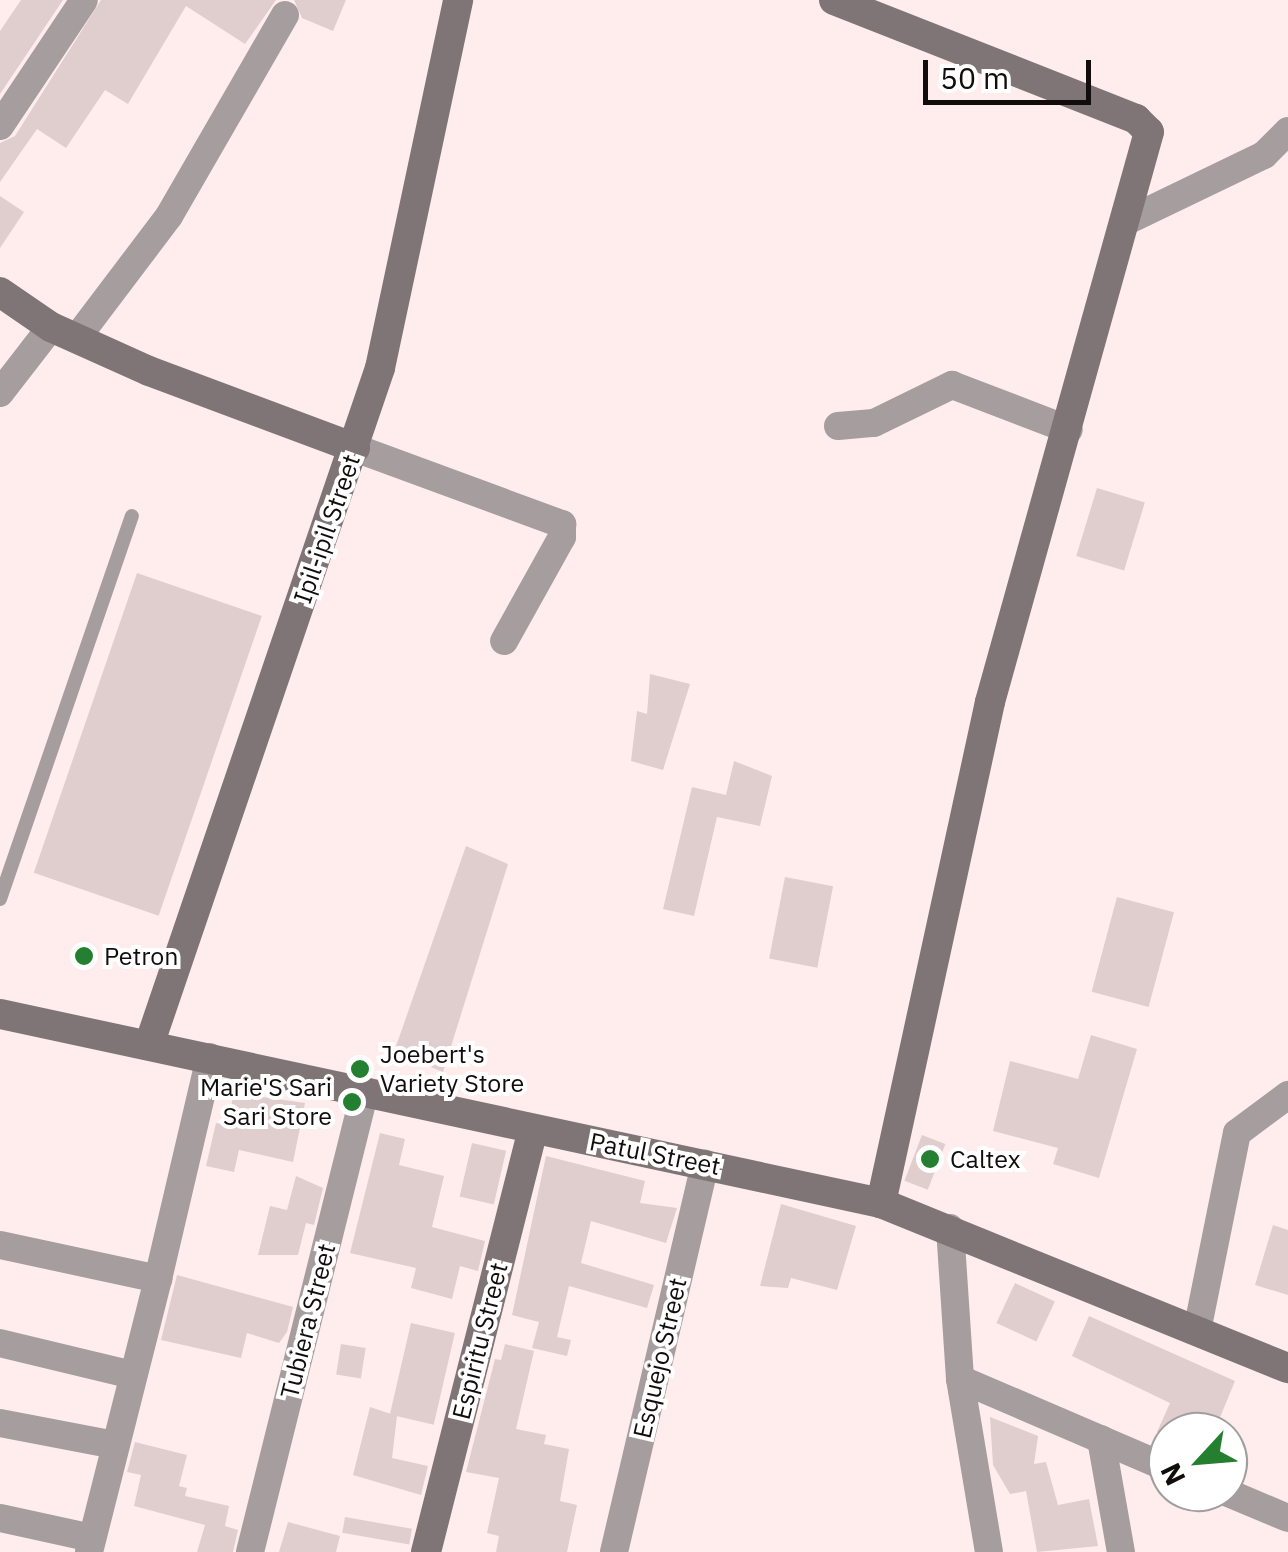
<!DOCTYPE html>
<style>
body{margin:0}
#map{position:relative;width:1288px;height:1552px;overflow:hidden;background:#ffeced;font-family:"IBM Plex Sans",sans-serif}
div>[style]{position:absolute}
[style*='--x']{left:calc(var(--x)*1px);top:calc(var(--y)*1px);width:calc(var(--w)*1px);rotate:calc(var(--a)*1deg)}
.building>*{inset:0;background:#e0cecf;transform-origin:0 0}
.lane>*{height:14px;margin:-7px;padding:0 7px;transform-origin:7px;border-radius:7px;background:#a59d9e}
.street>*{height:28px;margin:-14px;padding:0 14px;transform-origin:14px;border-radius:14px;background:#a59d9e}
.secondary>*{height:30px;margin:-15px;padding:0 15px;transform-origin:15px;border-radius:15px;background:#807576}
.dots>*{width:28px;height:28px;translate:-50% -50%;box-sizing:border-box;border:5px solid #fff;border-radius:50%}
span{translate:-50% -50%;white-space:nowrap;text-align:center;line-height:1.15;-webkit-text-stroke:8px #fff;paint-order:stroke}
.street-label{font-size:25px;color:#120d0d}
.poi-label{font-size:25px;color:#120d0d}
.left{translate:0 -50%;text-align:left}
.right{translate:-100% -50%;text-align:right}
.north{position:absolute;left:1148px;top:1412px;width:100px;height:100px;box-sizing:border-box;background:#fff;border:2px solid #a09e9e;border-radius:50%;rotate:244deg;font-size:28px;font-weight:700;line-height:40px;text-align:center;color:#120d0d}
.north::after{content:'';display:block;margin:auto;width:35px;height:45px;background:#248030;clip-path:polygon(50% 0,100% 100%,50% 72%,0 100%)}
.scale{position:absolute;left:923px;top:60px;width:168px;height:45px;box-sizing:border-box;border:5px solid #120d0d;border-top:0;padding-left:12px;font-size:30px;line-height:35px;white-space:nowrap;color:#120d0d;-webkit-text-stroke:8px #fff;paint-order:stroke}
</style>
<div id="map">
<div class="building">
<div style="clip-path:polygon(21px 0,63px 0,0 94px,0 31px)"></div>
<div style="clip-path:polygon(101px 0,276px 0,245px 44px,186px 6px,128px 104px,105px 90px,66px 148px,37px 129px,0 182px,0 143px,15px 136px)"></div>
<div style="clip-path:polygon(294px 0,346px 0,333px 31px,302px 18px)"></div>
<div style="clip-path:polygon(0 196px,24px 212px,0 248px)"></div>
<div style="left:1097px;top:488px;width:50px;height:71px;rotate:17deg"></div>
<div style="left:137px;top:573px;width:132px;height:317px;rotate:19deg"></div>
<div style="clip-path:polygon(650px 674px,690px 684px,663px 770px,631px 761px,637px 711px,647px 714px)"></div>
<div style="clip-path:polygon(734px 761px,772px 776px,760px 826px,717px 817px,694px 916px,663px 909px,692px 787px,726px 795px)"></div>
<div style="clip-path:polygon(466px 846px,508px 864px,443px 1072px,394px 1052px)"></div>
<div style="left:785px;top:877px;width:49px;height:83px;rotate:11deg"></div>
<div style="left:1117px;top:897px;width:59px;height:98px;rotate:15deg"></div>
<div style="clip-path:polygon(1091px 1035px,1137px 1049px,1099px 1178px,1053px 1164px,1058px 1148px,993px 1131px,1010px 1061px,1078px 1079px)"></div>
<div style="clip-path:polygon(234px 1093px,305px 1103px,293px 1162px,239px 1150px,234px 1172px,206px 1166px,216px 1123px,227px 1125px)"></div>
<div style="clip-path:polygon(380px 1133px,405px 1139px,399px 1165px,444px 1176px,432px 1227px,485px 1241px,478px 1271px,460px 1266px,452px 1299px,411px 1288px,416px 1268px,350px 1253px)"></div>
<div style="left:922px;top:1135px;width:25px;height:49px;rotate:21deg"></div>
<div style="left:472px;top:1143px;width:35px;height:55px;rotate:13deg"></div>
<div style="clip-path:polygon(546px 1156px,645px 1181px,640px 1203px,677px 1208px,666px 1243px,591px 1221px,581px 1263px,654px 1285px,647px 1308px,569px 1286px,557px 1337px,571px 1340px,567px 1356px,532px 1348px,539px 1322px,512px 1315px)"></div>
<div style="clip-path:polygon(296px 1176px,323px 1188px,314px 1225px,306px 1223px,298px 1255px,258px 1255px,270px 1206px,287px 1210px)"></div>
<div style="clip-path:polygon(781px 1204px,856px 1226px,837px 1290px,791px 1278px,788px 1288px,760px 1286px)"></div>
<div style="clip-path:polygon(1273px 1225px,1288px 1230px,1288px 1295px,1255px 1285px)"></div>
<div style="clip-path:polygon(177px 1275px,293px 1307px,287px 1332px,279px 1343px,247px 1333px,241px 1358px,161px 1340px)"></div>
<div style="left:1015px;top:1283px;width:44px;height:44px;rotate:25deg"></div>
<div style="clip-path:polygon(1089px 1316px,1235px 1381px,1214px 1432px,1157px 1432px,1170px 1403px,1072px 1356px)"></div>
<div style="left:411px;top:1323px;width:45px;height:94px;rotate:13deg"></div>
<div style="left:341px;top:1344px;width:25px;height:31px;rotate:9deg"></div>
<div style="clip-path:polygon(505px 1344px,534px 1351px,516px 1429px,546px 1435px,544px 1444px,569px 1449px,560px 1501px,577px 1505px,567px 1552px,496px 1552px,499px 1536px,487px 1533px,499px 1478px,466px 1472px,495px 1359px,501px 1360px)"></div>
<div style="clip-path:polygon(370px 1407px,397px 1416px,392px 1458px,428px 1466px,421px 1495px,353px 1475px)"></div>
<div style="clip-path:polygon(990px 1417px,1038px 1436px,1034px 1464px,1046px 1462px,1058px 1505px,1089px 1499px,1098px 1546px,1037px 1552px,1026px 1491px,1010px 1494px,993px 1465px)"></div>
<div style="clip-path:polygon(135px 1442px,187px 1455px,179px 1486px,187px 1488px,185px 1496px,229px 1506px,225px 1526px,238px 1530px,233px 1552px,197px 1552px,205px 1525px,134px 1506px,141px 1475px,127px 1472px)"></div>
<div style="left:345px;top:1517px;width:68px;height:16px;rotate:10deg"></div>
<div style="clip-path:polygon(288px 1522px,340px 1536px,336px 1552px,279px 1552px)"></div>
</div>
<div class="lane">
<div style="--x:0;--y:899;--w:405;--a:-71"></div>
</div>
<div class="street">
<div style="--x:0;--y:126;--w:151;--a:-56.3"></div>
<div style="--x:1129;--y:220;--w:150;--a:-25.7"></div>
<div style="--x:1264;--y:155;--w:34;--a:-45"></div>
<div style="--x:76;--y:339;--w:154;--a:-52.9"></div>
<div style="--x:169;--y:216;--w:232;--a:-60"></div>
<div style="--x:0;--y:393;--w:83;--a:-52.3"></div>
<div style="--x:838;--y:426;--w:36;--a:-5"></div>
<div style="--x:874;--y:423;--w:87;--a:-26"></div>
<div style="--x:952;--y:385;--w:125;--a:21"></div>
<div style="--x:355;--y:448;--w:221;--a:20.2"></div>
<div style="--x:562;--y:524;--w:13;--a:90"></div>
<div style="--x:562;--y:537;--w:119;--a:119.1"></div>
<div style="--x:950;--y:1228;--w:151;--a:86.2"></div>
<div style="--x:960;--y:1379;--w:175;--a:80.5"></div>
<div style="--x:0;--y:1245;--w:162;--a:12.1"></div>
<div style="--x:158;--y:1279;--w:228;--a:-76.8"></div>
<div style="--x:1197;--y:1331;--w:202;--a:-78.6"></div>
<div style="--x:1237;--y:1133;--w:64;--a:-36.7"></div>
<div style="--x:0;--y:1343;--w:136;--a:13.6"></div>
<div style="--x:960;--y:1379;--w:226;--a:23.2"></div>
<div style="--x:0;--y:1423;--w:117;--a:10.8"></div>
<div style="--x:1101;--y:1439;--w:115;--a:80"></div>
<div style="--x:1226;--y:1492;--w:67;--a:22.8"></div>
<div style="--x:0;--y:1518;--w:94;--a:12.3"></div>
<div style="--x:89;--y:1552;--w:282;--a:-75.8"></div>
<div style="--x:250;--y:1552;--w:475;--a:-76"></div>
<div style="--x:614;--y:1552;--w:399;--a:-76.8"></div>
</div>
<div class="secondary">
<div style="--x:834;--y:0;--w:325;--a:21.5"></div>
<div style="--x:1136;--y:119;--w:18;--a:45"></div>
<div style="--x:1149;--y:132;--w:592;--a:105.59"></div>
<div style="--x:990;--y:702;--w:513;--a:102.27"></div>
<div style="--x:0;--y:292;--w:62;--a:34.5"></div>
<div style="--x:51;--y:327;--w:107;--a:24.2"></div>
<div style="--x:149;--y:371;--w:220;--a:20.5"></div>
<div style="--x:0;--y:1014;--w:901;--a:12.11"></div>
<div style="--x:881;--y:1203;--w:439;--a:22.1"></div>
<div style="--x:149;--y:1045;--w:715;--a:-71.16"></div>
<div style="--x:380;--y:368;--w:376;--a:-78"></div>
<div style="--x:426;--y:1552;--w:436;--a:-75.8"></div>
</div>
<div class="dots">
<div style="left:84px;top:956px;background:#248030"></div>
<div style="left:360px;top:1069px;background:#248030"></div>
<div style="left:352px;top:1102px;background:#248030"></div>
<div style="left:930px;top:1159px;background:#248030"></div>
</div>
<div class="street-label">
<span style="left:327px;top:529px;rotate:-71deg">Ipil-ipil Street</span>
<span style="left:655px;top:1154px;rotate:11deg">Patul Street</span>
<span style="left:308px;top:1321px;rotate:-76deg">Tubiera Street</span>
<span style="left:480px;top:1341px;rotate:-76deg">Espiritu Street</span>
<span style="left:660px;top:1358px;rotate:-77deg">Esquejo Street</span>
</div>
<div class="poi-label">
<span class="left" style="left:104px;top:956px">Petron</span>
<span class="left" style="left:380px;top:1069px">Joebert's<br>Variety Store</span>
<span class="right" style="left:332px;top:1102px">Marie'S Sari<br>Sari Store</span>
<span class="left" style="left:950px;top:1159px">Caltex</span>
</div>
<div class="north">N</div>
<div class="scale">50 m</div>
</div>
